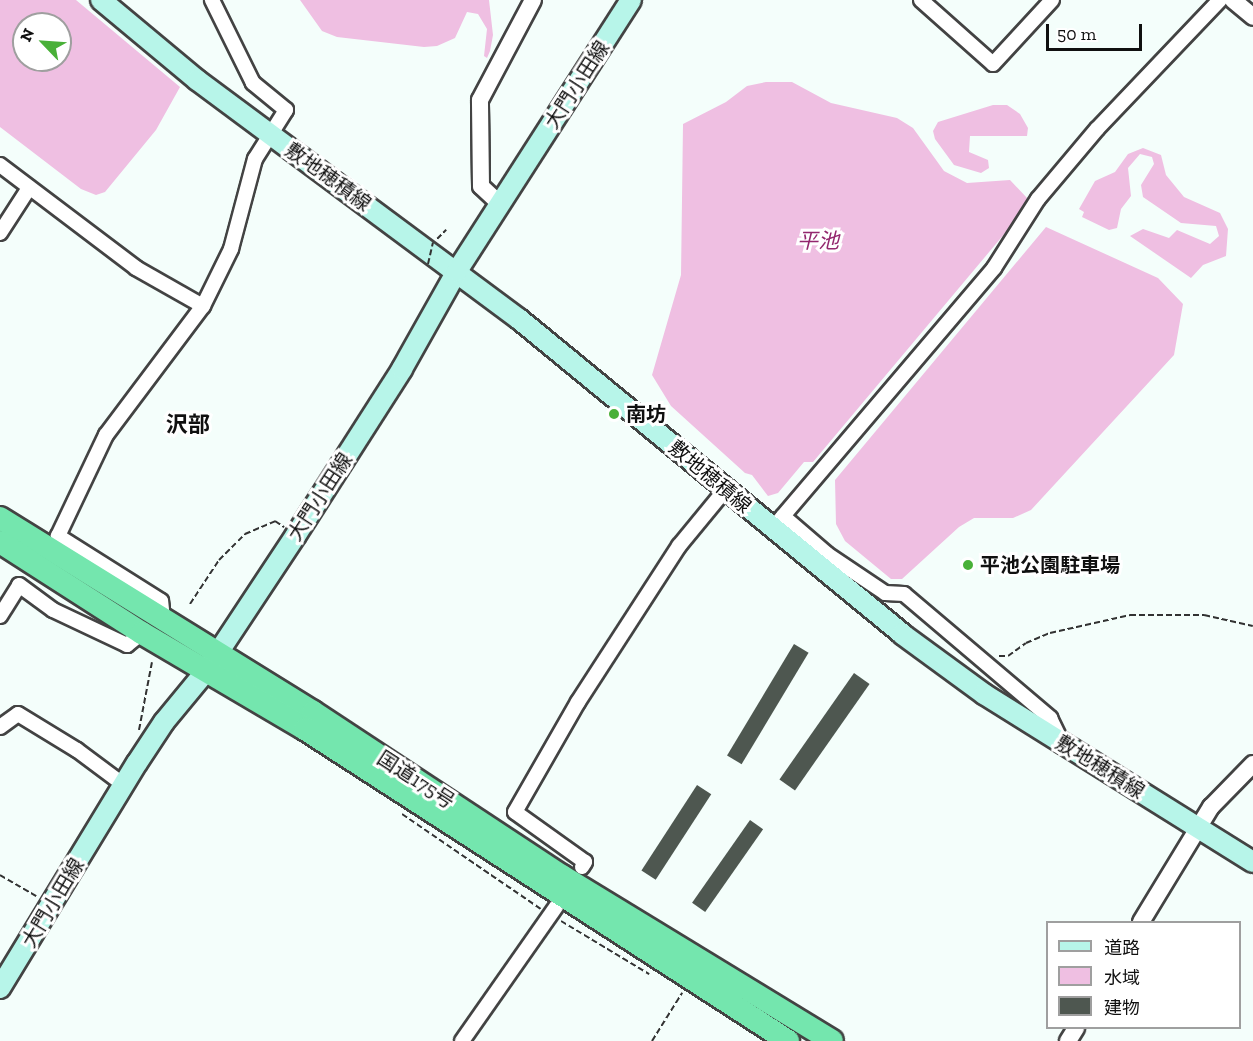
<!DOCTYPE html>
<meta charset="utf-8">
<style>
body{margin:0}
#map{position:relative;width:1253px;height:1041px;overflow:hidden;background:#f4fefb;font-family:"Zilla Slab","Noto Sans JP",serif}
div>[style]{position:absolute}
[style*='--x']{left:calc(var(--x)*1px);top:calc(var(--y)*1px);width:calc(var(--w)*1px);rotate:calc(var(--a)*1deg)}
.water>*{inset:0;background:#efbfe2}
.building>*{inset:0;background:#4e5750;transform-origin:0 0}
.path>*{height:2px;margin-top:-1px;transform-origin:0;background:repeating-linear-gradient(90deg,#323232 0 6px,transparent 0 9px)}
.roads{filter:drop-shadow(2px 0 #434343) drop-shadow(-2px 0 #434343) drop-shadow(0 2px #434343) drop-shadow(0 -2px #434343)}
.minor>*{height:14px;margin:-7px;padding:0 7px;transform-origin:7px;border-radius:7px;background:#fff}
.tertiary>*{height:16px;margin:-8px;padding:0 8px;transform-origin:8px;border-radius:8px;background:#fff}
.secondary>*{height:20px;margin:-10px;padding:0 10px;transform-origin:10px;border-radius:10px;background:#b7f5e9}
.trunk>*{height:22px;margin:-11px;padding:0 11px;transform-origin:11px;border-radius:11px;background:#74e6ae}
.path-bridge>*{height:2px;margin-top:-1px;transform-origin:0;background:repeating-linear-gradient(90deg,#323232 0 6px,transparent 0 9px)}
.dots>*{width:16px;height:16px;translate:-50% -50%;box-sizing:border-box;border:3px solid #fff;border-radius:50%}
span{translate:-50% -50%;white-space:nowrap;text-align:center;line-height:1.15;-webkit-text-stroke:6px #fff;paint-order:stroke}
.street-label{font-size:20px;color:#101010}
.poi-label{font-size:20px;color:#101010;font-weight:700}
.left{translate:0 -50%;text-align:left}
.water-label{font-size:21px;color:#93276e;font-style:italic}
.quarter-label{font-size:22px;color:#101010;font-weight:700}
.legend{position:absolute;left:1046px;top:921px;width:195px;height:108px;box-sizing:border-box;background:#fff;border:2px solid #9f9f9f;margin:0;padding:8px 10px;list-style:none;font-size:18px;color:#101010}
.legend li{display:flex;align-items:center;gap:12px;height:30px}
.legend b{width:30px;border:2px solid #9f9f9f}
.north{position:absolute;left:12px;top:12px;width:60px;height:60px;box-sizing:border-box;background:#fff;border:2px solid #9f9f9f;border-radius:50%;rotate:295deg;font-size:16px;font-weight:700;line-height:24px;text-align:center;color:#101010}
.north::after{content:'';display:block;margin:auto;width:21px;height:27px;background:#49b038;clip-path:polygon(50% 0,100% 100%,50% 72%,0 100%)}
.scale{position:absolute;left:1046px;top:24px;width:96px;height:27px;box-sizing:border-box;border:3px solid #101010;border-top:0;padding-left:8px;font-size:18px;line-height:21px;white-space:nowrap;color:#101010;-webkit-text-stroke:4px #fff;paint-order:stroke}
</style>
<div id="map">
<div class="water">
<div style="clip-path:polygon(evenodd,0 0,76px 0,180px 87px,156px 130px,105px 192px,96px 195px,81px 189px,0 127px,0 0,24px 24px,60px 24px,60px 60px,24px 60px,24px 24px)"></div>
<div style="clip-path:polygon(300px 0,489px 0,493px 35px,490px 51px,487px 58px,484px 56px,487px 29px,478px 14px,467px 12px,455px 38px,437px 46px,424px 47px,337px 37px,322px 31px)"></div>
<div style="clip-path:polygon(766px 82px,792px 82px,831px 103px,897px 118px,913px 128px,944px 171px,967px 183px,1010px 180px,1027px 198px,1021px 214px,813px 462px,804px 462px,778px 493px,768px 496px,752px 475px,745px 473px,671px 406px,652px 375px,681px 275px,683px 124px,726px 102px,747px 86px)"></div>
<div style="clip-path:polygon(993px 105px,1007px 105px,1020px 114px,1028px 128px,1027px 136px,970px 136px,969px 152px,988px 160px,989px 168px,981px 173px,954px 165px,935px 139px,933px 131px,938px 122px)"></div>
<div style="clip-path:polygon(1143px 148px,1161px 155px,1166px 175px,1184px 197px,1220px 213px,1228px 229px,1226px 256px,1203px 265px,1191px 278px,1130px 236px,1143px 229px,1169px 238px,1177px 230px,1210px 244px,1219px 236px,1216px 226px,1181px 223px,1143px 197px,1141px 185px,1154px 164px,1152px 157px,1140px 154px,1128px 168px,1131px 196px,1121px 209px,1117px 228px,1109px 230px,1082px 217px,1084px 212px,1079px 209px,1095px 181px,1115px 172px,1128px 154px)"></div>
<div style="clip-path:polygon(1046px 227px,1158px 278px,1183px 304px,1174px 355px,1031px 510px,1013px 518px,974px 518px,959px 527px,902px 579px,891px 579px,845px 541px,836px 524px,835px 480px)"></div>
</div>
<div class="building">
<div style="left:794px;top:644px;width:17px;height:130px;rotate:31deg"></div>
<div style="left:854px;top:673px;width:19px;height:130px;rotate:35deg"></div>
<div style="left:697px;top:785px;width:17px;height:102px;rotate:33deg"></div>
<div style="left:750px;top:820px;width:16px;height:101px;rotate:35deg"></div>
</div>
<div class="path">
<div style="--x:437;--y:239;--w:13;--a:-45"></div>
<div style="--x:190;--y:604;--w:53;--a:-56.6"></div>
<div style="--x:219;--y:560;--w:37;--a:-45"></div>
<div style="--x:245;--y:534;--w:33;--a:-23"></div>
<div style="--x:275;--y:521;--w:11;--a:34"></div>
<div style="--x:999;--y:656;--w:9;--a:0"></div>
<div style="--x:1008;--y:656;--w:22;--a:-36"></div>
<div style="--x:1026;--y:643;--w:26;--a:-23"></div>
<div style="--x:1050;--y:633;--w:82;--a:-12.7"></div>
<div style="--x:1130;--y:615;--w:74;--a:0"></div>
<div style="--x:1204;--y:615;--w:50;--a:12.7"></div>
<div style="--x:139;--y:730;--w:69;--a:-79.2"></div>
<div style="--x:402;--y:814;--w:168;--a:34.4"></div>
<div style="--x:0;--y:875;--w:42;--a:30.3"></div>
<div style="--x:561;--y:921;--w:103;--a:31.1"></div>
<div style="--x:652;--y:1041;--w:57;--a:-58"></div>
</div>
<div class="roads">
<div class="minor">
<div style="--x:921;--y:0;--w:96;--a:41.6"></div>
<div style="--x:993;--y:64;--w:87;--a:-47.3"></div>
<div style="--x:0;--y:165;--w:171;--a:37.1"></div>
<div style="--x:136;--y:268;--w:77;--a:29.6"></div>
<div style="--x:0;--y:233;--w:54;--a:-57.2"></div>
<div style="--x:783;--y:516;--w:58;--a:40.8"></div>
<div style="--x:827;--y:554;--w:70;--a:33.9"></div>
<div style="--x:885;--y:593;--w:19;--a:3"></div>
<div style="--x:904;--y:594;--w:192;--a:40.3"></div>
<div style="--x:1050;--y:718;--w:25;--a:64"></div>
<div style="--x:772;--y:529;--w:343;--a:-49.6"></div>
<div style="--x:994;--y:268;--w:82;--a:-57.5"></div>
<div style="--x:1038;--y:199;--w:92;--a:-49.9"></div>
<div style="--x:1097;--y:129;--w:178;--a:-46.4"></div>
<div style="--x:0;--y:616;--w:36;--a:-58"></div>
<div style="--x:19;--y:585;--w:42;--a:36.3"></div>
<div style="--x:53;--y:610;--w:82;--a:25.3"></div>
<div style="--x:127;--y:645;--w:19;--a:-39"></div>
<div style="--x:163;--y:619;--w:18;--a:-96"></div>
<div style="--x:161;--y:601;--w:122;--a:-147.7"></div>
<div style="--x:58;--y:536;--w:112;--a:-64.6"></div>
<div style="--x:106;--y:435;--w:161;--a:-53.1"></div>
<div style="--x:203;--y:306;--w:64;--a:-63.8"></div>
<div style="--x:231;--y:249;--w:93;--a:-75.1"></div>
<div style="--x:255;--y:159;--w:58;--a:-57.7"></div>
<div style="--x:286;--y:110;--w:43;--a:-140.7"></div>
<div style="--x:253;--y:83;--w:93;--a:-116.3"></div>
<div style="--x:0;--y:727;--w:22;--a:-36"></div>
<div style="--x:18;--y:714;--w:69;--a:31.4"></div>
<div style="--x:77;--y:750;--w:59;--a:36.7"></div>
<div style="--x:582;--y:867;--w:6;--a:-59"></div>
<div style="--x:585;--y:862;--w:86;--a:-144.5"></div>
<div style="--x:515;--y:812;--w:127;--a:-60.2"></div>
<div style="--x:578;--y:702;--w:186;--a:-57.1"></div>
<div style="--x:679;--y:546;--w:72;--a:-50.6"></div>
<div style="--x:462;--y:1041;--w:164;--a:-55"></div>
</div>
<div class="tertiary">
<div style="--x:1233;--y:0;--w:26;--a:40"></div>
<div style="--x:500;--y:204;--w:26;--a:-137"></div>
<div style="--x:481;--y:186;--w:86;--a:-90.7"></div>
<div style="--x:480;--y:100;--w:113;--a:-62.1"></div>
<div style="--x:1141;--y:922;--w:135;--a:-58.7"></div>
<div style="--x:1211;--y:807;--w:60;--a:-45.7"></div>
<div style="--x:1068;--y:1041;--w:15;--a:-58"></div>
</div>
<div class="secondary">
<div style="--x:101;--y:0;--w:125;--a:39.8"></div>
<div style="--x:197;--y:80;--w:401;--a:36.6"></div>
<div style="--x:519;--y:319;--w:496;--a:39.4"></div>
<div style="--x:902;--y:634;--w:102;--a:36.2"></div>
<div style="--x:984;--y:694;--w:317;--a:32"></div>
<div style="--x:0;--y:988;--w:263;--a:-58.7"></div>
<div style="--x:137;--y:763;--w:49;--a:-56.6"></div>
<div style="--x:164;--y:722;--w:66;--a:-50.5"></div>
<div style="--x:206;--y:671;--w:163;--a:-56.5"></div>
<div style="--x:296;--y:535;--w:197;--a:-57.4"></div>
<div style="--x:402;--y:369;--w:112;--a:-60.7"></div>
<div style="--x:457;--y:271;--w:322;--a:-57.3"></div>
</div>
<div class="trunk">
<div style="--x:0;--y:518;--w:368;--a:31.8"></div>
<div style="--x:313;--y:712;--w:298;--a:33.4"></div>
<div style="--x:562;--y:876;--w:316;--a:31.4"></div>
<div style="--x:0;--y:542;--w:169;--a:32.7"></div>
<div style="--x:142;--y:633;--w:189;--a:30.5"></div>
<div style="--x:305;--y:729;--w:575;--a:32.86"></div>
</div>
</div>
<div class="path-bridge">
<div style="--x:428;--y:264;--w:22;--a:-77"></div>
</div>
<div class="dots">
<div style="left:614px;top:414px;background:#49b038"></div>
<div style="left:968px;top:565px;background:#49b038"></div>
</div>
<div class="street-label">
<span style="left:577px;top:85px;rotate:-57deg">大門小田線</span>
<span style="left:328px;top:177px;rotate:36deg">敷地穂積線</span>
<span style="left:710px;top:477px;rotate:40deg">敷地穂積線</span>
<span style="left:320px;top:497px;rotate:-57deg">大門小田線</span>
<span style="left:1100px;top:767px;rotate:32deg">敷地穂積線</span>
<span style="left:416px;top:780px;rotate:33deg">国道175号</span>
<span style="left:53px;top:903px;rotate:-59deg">大門小田線</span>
</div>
<div class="poi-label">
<span class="left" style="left:626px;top:414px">南坊</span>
<span class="left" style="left:980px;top:565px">平池公園駐車場</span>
</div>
<div class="water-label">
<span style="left:818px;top:241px">平池</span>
</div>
<div class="quarter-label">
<span style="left:188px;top:425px">沢部</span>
</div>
<ul class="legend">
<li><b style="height:8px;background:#b7f5e9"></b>道路</li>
<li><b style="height:16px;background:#efbfe2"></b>水域</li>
<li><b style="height:16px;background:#4e5750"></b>建物</li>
</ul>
<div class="north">N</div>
<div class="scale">50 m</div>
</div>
